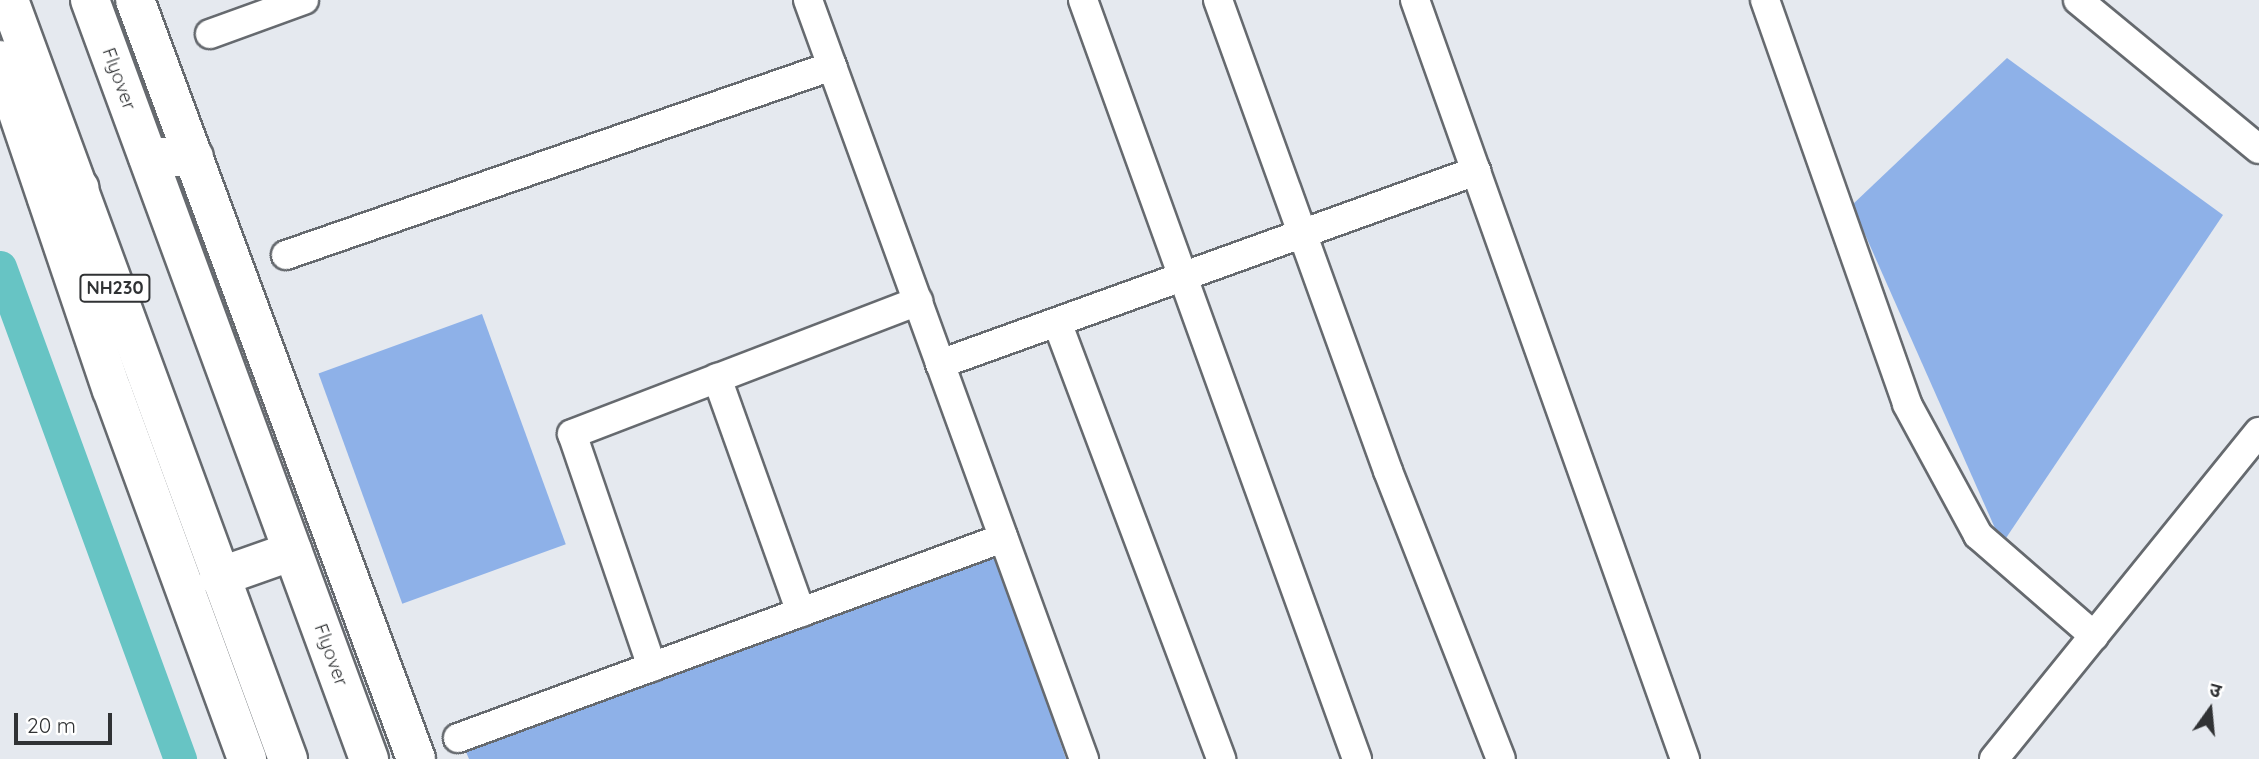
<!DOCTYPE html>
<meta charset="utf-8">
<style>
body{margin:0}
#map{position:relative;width:2259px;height:759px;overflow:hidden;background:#e5e9ef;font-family:Quicksand,"Noto Sans Devanagari",sans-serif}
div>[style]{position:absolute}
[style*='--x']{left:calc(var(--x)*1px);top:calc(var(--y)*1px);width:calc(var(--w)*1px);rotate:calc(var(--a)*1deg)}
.canal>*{height:33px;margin:-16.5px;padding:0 16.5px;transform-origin:16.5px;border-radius:16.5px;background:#67c4c4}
.building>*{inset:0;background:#8eb1e8;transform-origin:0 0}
.roads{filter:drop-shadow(2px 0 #666a6f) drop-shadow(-2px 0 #666a6f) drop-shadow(0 2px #666a6f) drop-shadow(0 -2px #666a6f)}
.street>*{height:28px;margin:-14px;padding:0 14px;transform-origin:14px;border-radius:14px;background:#fff}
.secondary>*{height:38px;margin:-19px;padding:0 19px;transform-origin:19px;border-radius:19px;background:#fff}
.highway>*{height:38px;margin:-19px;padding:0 19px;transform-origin:19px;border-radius:19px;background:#fff}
span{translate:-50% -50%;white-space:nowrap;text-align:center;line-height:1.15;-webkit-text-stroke:7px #fff;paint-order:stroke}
.shield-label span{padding:2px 5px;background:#fff;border:2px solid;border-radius:5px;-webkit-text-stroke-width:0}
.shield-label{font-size:18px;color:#303234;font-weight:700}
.street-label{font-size:19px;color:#303234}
.north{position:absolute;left:2175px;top:675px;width:70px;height:70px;-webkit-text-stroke:5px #fff;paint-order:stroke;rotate:15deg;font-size:19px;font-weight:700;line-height:28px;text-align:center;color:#303234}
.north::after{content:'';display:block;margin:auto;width:24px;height:32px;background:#303234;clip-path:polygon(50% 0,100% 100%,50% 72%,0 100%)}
.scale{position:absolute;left:14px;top:713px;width:98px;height:32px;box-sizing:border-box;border:4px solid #303234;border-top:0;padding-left:9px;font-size:21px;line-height:24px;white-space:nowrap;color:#303234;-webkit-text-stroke:5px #fff;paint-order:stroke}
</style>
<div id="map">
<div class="canal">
<div style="--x:0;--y:267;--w:524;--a:69.9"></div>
</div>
<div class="building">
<div style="clip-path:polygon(2007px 58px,2223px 215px,2002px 544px,1852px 205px)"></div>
<div style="left:482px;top:314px;width:245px;height:174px;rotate:70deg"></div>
<div style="clip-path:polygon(992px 542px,1066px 759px,469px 759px,466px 752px)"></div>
</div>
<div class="roads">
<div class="street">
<div style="--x:808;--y:0;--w:808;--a:70.02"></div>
<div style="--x:1083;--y:0;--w:807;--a:70.15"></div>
<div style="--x:1218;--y:0;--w:501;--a:70.15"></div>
<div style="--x:1388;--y:471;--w:309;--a:68.6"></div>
<div style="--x:1415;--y:0;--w:806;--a:70.42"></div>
<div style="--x:1765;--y:0;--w:428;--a:70.6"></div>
<div style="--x:1907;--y:404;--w:149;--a:61.5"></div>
<div style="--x:1978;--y:535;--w:154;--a:41"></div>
<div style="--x:2078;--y:0;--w:234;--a:39.5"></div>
<div style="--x:210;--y:34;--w:100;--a:-19.9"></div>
<div style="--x:286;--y:255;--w:578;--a:-19.09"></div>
<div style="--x:1057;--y:322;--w:467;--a:69.4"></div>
<div style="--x:940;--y:364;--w:570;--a:-19.8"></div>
<div style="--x:717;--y:378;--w:249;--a:70.3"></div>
<div style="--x:652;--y:667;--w:246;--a:-108.9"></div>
<div style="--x:572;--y:434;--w:371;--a:-21"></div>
<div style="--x:458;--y:738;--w:581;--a:-20.15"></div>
<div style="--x:1994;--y:759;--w:421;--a:-51"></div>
</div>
<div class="secondary">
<div style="--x:135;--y:0;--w:809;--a:69.68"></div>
<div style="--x:0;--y:60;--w:348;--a:71.3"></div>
<div style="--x:112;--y:390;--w:393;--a:69.9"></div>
</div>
<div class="highway">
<div style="--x:9;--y:0;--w:809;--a:69.82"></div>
<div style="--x:90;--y:0;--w:809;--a:69.82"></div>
<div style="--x:148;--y:157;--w:46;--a:0"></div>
<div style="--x:47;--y:198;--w:34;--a:-17"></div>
<div style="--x:219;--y:577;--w:78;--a:-19.4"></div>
</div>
</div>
<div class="shield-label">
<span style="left:115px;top:288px">NH230</span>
</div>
<div class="street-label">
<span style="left:119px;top:79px;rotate:70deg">Flyover</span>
<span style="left:331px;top:655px;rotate:70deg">Flyover</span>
</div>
<div class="north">उ</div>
<div class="scale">20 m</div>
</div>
